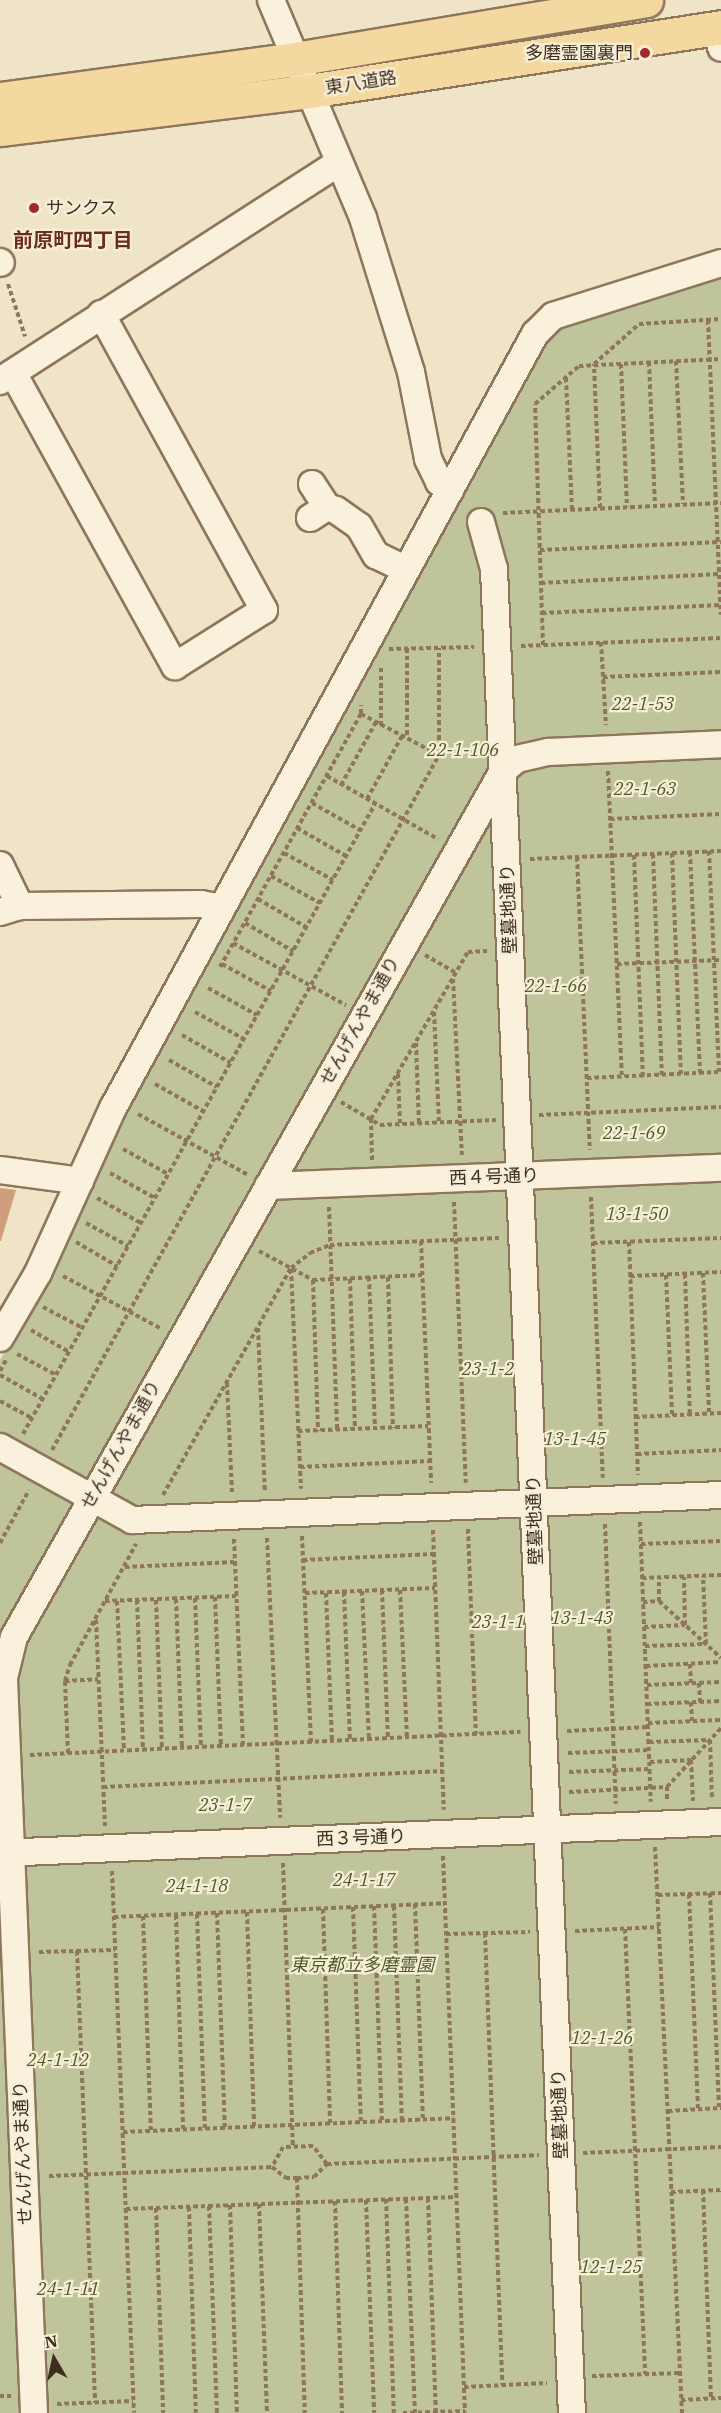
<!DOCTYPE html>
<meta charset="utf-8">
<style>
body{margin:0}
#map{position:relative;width:721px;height:2413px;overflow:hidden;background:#f0e4c8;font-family:"IBM Plex Serif","Noto Sans JP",serif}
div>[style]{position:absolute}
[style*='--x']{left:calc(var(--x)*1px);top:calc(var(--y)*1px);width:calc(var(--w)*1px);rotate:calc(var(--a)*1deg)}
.cemetery>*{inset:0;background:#bfc49a}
.building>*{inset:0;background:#cf9f7d}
.path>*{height:4px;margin-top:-2px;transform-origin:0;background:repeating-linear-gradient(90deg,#8d765c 0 4.5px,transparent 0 7.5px)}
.roads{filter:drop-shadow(2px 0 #8d765c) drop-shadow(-2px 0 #8d765c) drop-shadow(0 2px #8d765c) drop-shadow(0 -2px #8d765c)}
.minor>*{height:26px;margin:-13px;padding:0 13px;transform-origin:13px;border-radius:13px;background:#faf1dc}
.major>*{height:33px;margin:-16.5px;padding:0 16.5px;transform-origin:16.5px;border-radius:16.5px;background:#f3d9a0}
.dots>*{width:16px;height:16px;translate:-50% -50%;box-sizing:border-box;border:3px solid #f7eed8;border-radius:50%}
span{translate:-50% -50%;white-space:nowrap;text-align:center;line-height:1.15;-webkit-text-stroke:4.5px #f7eed8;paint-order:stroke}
.poi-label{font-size:18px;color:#3d2e20}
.right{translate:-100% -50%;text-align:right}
.left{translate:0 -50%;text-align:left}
.street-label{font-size:18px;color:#3d2e20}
.park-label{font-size:18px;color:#4d5a26;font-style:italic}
.neighbourhood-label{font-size:20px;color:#6b2e1e;font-weight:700}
.north{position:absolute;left:24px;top:2329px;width:60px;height:60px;-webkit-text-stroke:4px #f7eed8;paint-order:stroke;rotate:351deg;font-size:16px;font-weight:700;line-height:24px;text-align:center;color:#3d2e20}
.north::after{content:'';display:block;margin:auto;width:21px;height:27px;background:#3d2e20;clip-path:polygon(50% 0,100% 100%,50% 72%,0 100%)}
</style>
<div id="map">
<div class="cemetery">
<div style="clip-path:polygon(721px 273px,721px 2413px,0 2413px,0 1360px,95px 1185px,120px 1115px,546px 334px,558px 324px)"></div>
</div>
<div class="building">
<div style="clip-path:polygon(0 1188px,16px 1190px,1px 1241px,0 1241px)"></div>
</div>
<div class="path">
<div style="--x:8;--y:284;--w:55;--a:71.9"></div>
<div style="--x:708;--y:320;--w:295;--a:87.5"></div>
<div style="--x:676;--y:361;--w:143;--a:87.2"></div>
<div style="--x:649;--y:362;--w:143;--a:87.6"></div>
<div style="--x:621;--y:364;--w:143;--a:87.6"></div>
<div style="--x:566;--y:378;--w:132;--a:87.4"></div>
<div style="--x:600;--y:508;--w:144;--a:-92.4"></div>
<div style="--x:594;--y:364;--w:60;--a:-41.6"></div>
<div style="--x:639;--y:324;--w:82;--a:-3.5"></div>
<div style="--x:503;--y:513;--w:218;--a:-2.6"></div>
<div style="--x:540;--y:550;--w:181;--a:-2.5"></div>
<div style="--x:541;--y:583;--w:179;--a:-2.9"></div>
<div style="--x:542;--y:613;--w:179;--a:-2.6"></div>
<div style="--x:601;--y:642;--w:83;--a:86.6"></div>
<div style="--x:543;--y:645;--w:241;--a:-91.9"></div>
<div style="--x:535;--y:404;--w:58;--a:-40.8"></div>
<div style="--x:579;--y:366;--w:142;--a:-2.8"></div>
<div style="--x:521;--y:646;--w:200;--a:-2.3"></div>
<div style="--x:407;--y:648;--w:90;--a:90"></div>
<div style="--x:389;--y:649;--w:85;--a:-1.3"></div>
<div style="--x:381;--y:668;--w:57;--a:90"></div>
<div style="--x:603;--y:677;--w:118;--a:-2.4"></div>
<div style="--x:361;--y:714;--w:88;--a:27.7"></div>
<div style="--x:608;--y:771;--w:306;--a:87.4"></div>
<div style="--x:327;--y:776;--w:128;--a:29.6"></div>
<div style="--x:341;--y:785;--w:72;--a:-60.9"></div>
<div style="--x:367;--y:799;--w:72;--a:-60.9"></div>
<div style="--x:312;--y:803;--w:55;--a:29.4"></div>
<div style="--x:610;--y:819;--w:111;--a:-2.6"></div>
<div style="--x:297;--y:828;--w:56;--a:29.7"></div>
<div style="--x:709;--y:851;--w:221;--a:87.4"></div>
<div style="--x:690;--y:852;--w:221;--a:87.4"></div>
<div style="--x:284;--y:853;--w:56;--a:28.9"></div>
<div style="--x:672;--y:853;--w:221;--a:87.7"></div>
<div style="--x:653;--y:854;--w:221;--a:87.7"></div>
<div style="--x:634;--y:855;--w:221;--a:87.7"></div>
<div style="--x:577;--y:857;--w:293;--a:87.5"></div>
<div style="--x:530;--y:859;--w:191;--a:-2.4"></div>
<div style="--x:271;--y:876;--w:56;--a:28.9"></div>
<div style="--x:258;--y:899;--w:56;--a:30.3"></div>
<div style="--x:245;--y:923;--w:56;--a:30.3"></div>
<div style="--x:233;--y:943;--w:129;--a:28.8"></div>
<div style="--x:425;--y:955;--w:36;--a:30"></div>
<div style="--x:222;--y:964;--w:56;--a:28.9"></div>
<div style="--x:617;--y:964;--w:104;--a:-2.2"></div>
<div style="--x:220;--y:967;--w:290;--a:-60.9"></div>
<div style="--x:361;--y:714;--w:9;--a:-90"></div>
<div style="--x:453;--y:979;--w:176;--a:87.1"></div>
<div style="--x:208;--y:988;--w:56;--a:28.9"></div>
<div style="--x:195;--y:1012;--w:56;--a:28.9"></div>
<div style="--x:434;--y:1012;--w:110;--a:87.4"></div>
<div style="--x:182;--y:1035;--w:56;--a:29.7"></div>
<div style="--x:416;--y:1043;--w:80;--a:87.9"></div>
<div style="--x:169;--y:1060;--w:55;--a:29.4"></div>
<div style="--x:398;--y:1074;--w:50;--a:87.7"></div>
<div style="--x:587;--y:1078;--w:131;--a:-2.6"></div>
<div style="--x:155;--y:1084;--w:55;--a:29.4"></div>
<div style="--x:341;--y:1102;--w:45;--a:30.5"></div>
<div style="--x:380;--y:1125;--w:116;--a:-2.5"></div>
<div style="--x:138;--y:1114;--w:126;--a:29"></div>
<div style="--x:539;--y:1115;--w:182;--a:-2.5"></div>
<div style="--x:123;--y:1149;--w:51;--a:29.1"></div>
<div style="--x:372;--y:1160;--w:41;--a:-91.4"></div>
<div style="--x:371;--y:1119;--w:193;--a:-59.9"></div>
<div style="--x:468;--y:952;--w:19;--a:-3"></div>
<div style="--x:110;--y:1173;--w:51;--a:29.1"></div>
<div style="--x:591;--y:1197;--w:281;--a:87.6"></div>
<div style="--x:97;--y:1198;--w:51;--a:29.6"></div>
<div style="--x:454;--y:1202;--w:281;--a:87.6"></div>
<div style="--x:329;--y:1207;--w:223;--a:87.9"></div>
<div style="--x:86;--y:1223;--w:48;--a:28.7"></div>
<div style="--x:421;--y:1241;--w:242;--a:87.6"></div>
<div style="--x:76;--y:1242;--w:48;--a:30.3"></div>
<div style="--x:629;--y:1242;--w:233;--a:87.8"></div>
<div style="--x:593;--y:1243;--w:128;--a:-2.2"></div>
<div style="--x:259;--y:1251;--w:61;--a:28.2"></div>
<div style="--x:313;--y:1280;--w:109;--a:-2.6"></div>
<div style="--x:291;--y:1269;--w:220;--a:87.4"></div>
<div style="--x:703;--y:1273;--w:140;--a:87.5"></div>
<div style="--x:685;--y:1274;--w:140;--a:88"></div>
<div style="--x:666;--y:1275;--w:140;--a:87.5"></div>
<div style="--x:63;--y:1276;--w:112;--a:28.2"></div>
<div style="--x:630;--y:1276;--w:91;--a:-2.5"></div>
<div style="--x:369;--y:1277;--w:151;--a:87.7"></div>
<div style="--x:388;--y:1277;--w:151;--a:88.1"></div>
<div style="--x:350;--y:1279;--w:150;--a:88.1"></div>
<div style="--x:313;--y:1280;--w:151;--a:88.1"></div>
<div style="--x:43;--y:1307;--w:45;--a:27.7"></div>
<div style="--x:258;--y:1328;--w:164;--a:87.6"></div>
<div style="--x:31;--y:1330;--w:44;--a:30.1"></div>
<div style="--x:17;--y:1354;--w:44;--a:28.3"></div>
<div style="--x:0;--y:1371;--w:13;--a:-61"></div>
<div style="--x:0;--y:1375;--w:49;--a:29.2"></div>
<div style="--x:227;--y:1383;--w:110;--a:87.4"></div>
<div style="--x:0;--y:1401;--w:36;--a:28"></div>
<div style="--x:635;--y:1417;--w:86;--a:-2.7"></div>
<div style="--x:298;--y:1431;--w:130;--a:-2.2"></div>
<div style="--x:23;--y:1434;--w:722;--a:-60.81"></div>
<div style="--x:52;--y:1450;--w:795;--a:-60.89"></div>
<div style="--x:439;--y:755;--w:107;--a:-90"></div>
<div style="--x:637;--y:1454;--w:84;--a:-2.7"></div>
<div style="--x:300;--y:1467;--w:130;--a:-2.6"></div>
<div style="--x:163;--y:1495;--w:261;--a:-60.6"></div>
<div style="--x:291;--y:1268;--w:24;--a:-38"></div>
<div style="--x:310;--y:1253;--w:22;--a:-22"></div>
<div style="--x:330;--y:1245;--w:169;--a:-2.4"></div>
<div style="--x:640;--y:1522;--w:280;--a:87.8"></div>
<div style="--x:605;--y:1524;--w:280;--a:87.8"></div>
<div style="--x:468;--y:1529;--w:205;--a:87.8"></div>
<div style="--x:433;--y:1530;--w:280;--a:87.8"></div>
<div style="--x:302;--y:1536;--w:206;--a:87.5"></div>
<div style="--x:267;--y:1538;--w:280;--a:87.3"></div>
<div style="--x:234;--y:1539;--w:206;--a:87.5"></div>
<div style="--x:0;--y:1543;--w:60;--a:-61.3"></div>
<div style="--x:641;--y:1544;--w:80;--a:-2.1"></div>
<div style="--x:303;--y:1560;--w:131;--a:-2.6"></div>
<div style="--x:125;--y:1567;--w:110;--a:-2.6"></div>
<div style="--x:642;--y:1578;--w:79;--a:-2.2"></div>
<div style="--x:382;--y:1590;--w:148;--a:87.7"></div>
<div style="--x:400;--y:1590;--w:148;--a:87.3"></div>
<div style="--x:362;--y:1591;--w:148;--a:87.3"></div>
<div style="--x:344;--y:1592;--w:148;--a:87.7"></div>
<div style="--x:305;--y:1593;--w:130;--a:-2.2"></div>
<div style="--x:326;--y:1593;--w:148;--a:87.7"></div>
<div style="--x:215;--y:1597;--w:149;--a:87.7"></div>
<div style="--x:195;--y:1598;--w:149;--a:87.7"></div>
<div style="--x:176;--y:1599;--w:149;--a:87.7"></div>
<div style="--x:137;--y:1600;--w:150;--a:87.7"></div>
<div style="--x:156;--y:1600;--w:149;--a:87.7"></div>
<div style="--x:105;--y:1601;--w:131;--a:-2.2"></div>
<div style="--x:117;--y:1601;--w:150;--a:87.3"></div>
<div style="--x:659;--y:1601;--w:84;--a:42.6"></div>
<div style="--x:643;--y:1602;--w:16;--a:-4"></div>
<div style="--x:659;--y:1601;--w:24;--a:-90"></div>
<div style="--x:96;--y:1620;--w:206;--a:87.5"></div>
<div style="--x:644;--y:1627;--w:41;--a:-2.8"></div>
<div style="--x:685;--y:1625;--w:48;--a:-91.2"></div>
<div style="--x:645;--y:1646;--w:61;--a:-1.9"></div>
<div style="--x:706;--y:1644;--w:68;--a:-92.5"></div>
<div style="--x:690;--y:1664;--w:19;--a:87"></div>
<div style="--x:646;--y:1666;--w:75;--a:-3.1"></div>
<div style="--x:65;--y:1681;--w:33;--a:-3"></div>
<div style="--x:699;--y:1683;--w:19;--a:87"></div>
<div style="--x:647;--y:1685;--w:74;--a:-2.3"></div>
<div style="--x:691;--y:1702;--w:19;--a:87"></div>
<div style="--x:647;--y:1704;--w:74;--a:-2.3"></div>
<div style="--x:648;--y:1723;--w:73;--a:-2.4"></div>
<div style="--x:567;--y:1731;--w:81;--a:-2.8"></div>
<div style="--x:649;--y:1742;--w:61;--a:-1.9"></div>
<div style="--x:710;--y:1740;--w:60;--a:88.1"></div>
<div style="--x:68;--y:1753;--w:72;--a:-92.4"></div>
<div style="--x:65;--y:1681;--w:17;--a:-73"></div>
<div style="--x:70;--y:1665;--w:138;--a:-61.4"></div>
<div style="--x:568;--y:1753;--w:81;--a:-2.1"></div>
<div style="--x:30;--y:1755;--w:491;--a:-2.7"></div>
<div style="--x:650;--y:1762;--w:41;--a:-2.8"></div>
<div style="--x:691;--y:1760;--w:41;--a:87.2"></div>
<div style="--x:569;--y:1772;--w:81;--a:-2.1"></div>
<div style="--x:103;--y:1787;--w:340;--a:-2.7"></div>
<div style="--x:667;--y:1787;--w:80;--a:-47.5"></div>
<div style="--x:569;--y:1792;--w:98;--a:-2.9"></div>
<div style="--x:667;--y:1787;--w:15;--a:90"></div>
<div style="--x:655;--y:1847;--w:567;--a:87.27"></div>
<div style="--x:443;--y:1856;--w:557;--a:87.74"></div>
<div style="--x:283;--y:1863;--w:284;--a:88"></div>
<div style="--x:112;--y:1871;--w:542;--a:87.68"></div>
<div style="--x:710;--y:1893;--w:215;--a:87.6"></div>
<div style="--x:689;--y:1894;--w:215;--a:87.6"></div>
<div style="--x:658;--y:1895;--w:63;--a:-1.8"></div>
<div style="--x:415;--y:1904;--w:215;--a:87.9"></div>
<div style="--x:374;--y:1906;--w:215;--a:87.9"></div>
<div style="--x:394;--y:1906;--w:214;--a:87.9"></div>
<div style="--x:353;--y:1907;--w:215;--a:87.9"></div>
<div style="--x:323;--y:1909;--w:214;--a:88.1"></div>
<div style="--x:247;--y:1912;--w:214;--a:88.1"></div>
<div style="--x:217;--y:1913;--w:215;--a:87.9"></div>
<div style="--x:197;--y:1914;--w:214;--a:87.9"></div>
<div style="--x:176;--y:1915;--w:214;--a:88.1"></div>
<div style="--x:143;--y:1916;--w:215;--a:87.9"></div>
<div style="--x:114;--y:1917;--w:331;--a:-2.4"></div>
<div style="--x:625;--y:1929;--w:445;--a:87.4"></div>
<div style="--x:575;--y:1931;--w:84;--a:-2.7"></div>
<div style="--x:485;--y:1933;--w:452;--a:87.8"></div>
<div style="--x:446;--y:1934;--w:84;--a:-1.4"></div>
<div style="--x:77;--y:1951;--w:452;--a:87.7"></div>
<div style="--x:39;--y:1952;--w:76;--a:-1.5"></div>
<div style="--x:668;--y:2111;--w:53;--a:-3.2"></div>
<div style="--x:123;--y:2132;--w:331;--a:-2.4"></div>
<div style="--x:583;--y:2153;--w:138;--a:-2.5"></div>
<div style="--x:327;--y:2164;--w:212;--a:-2.4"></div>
<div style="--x:49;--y:2176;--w:223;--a:-2.3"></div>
<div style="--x:272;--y:2167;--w:18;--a:38"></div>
<div style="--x:286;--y:2178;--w:11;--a:0"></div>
<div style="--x:297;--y:2178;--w:17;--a:-3"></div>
<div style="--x:314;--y:2177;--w:18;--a:-45"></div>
<div style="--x:327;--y:2164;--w:23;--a:-128"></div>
<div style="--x:313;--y:2146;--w:30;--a:178"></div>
<div style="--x:283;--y:2147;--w:23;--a:119"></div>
<div style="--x:297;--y:2178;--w:235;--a:88.1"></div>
<div style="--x:703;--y:2190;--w:209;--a:87.8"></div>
<div style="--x:671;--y:2192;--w:50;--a:-2.3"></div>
<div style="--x:428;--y:2198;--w:214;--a:87.9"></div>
<div style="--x:386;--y:2199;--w:214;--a:87.9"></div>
<div style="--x:406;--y:2199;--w:214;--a:87.6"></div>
<div style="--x:366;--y:2200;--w:213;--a:87.8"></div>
<div style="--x:335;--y:2201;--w:212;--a:88.1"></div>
<div style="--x:259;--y:2204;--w:209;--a:87.8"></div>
<div style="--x:230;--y:2205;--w:208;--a:88.1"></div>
<div style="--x:209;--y:2206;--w:207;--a:87.8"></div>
<div style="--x:189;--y:2207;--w:206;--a:88.1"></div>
<div style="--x:156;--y:2208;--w:205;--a:88"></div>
<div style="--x:126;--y:2209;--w:330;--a:-2.1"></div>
<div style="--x:592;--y:2376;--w:88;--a:-2"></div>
<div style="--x:464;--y:2387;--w:83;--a:-2.8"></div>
<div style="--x:0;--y:2396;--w:11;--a:0"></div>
<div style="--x:681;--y:2400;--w:40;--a:-2.9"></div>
<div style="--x:57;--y:2404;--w:76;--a:-2.3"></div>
<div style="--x:403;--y:2413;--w:62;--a:-1.8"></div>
</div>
<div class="roads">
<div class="minor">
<div style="--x:271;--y:0;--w:237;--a:67.1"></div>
<div style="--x:363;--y:218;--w:161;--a:72.7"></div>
<div style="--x:411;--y:372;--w:89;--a:78.9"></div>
<div style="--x:428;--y:459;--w:25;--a:64"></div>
<div style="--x:439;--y:482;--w:14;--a:36"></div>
<div style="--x:717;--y:27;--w:21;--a:79"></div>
<div style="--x:0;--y:262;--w:1;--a:45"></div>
<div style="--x:13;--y:373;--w:335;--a:61.1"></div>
<div style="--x:175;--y:666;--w:105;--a:-32.2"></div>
<div style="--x:264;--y:610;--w:338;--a:-118.8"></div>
<div style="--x:0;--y:381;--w:401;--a:-32.8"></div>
<div style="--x:312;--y:484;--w:27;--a:57"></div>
<div style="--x:310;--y:518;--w:20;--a:-33"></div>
<div style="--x:327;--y:507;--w:9;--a:18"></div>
<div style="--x:336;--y:510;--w:28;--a:35"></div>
<div style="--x:359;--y:526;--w:34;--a:60"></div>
<div style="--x:376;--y:555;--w:32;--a:26"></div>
<div style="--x:481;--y:522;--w:49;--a:74.5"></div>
<div style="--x:494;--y:569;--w:1846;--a:87.58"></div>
<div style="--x:0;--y:865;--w:46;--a:64"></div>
<div style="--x:0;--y:912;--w:21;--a:-17"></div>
<div style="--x:20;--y:906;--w:181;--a:-0.6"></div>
<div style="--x:201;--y:904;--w:20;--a:11"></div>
<div style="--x:0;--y:1170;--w:81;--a:7.8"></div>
<div style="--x:268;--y:1186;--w:453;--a:-2.3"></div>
<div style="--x:0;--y:1338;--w:75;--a:-59.7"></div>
<div style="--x:38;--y:1273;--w:181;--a:-65.6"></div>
<div style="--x:113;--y:1108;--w:882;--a:-61.4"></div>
<div style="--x:535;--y:334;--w:25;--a:-45"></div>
<div style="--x:553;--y:316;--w:176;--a:-17.5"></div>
<div style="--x:0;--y:1447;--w:151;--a:28.9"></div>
<div style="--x:132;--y:1520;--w:590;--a:-2.43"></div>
<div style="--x:0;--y:1853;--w:722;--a:-2.46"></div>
<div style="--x:34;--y:2413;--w:736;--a:-92.34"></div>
<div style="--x:4;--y:1678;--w:42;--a:-76.3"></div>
<div style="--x:14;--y:1637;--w:995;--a:-60.55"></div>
<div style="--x:503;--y:771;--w:18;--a:-41"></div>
<div style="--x:517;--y:759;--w:32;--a:-13"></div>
<div style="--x:548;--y:752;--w:173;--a:-2.6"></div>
</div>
<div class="major">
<div style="--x:0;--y:99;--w:298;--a:-7.7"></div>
<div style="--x:295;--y:59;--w:356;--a:-9.5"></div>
<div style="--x:0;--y:129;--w:311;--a:-7"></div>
<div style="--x:309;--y:91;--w:417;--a:-8.8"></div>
</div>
</div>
<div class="dots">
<div style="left:645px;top:53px;background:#9e2a2b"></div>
<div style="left:34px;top:208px;background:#9e2a2b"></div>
</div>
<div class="poi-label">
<span class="right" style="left:633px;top:53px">多磨霊園裏門</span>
<span class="left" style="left:46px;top:208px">サンクス</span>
</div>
<div class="street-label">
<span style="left:361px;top:83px;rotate:-9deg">東八道路</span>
<span style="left:509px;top:909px;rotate:-92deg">壁墓地通り</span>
<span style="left:360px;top:1021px;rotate:-61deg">せんげんやま通り</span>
<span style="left:494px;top:1177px;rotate:-2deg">西４号通り</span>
<span style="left:121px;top:1445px;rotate:-61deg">せんげんやま通り</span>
<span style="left:535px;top:1520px;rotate:-92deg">壁墓地通り</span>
<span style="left:361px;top:1838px;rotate:-2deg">西３号通り</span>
<span style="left:560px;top:2114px;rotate:-92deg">壁墓地通り</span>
<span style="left:23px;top:2153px;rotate:-92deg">せんげんやま通り</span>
</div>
<div class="park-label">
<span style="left:643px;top:704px">22-1-53</span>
<span style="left:463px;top:750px">22-1-106</span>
<span style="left:645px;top:789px">22-1-63</span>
<span style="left:556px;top:986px">22-1-66</span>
<span style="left:634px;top:1133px">22-1-69</span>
<span style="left:637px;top:1214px">13-1-50</span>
<span style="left:488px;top:1369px">23-1-2</span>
<span style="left:575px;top:1439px">13-1-45</span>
<span style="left:582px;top:1618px">13-1-43</span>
<span style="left:498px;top:1622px">23-1-1</span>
<span style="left:225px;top:1805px">23-1-7</span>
<span style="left:364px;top:1880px">24-1-17</span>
<span style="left:197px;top:1886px">24-1-18</span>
<span style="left:362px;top:1965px">東京都立多磨霊園</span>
<span style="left:602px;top:2038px">12-1-26</span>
<span style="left:58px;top:2060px">24-1-12</span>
<span style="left:611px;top:2267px">12-1-25</span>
<span style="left:68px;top:2289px">24-1-11</span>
</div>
<div class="neighbourhood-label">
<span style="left:73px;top:239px">前原町四丁目</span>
</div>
<div class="north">N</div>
</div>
